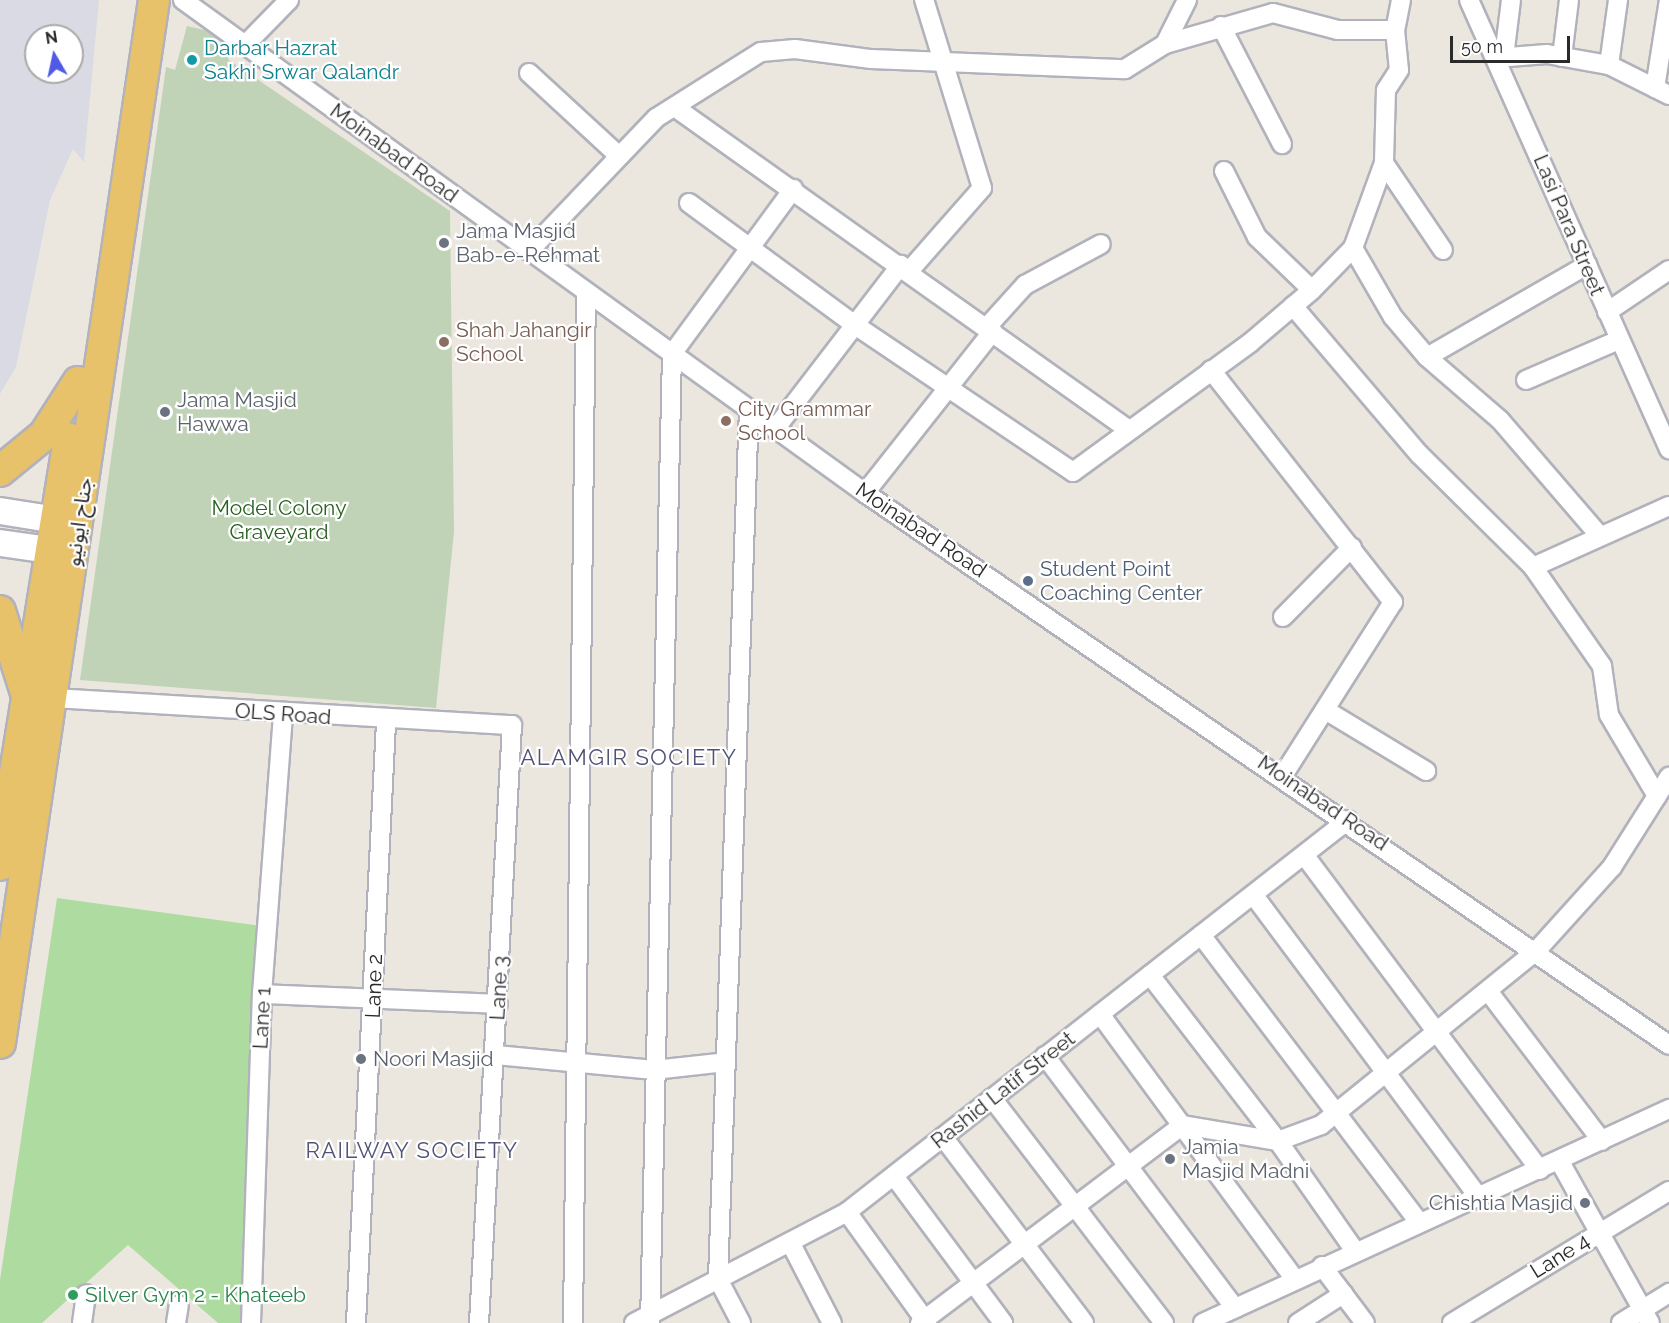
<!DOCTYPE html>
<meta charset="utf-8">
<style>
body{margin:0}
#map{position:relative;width:1669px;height:1323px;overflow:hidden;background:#ebe7de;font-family:Raleway,"Noto Sans Arabic",sans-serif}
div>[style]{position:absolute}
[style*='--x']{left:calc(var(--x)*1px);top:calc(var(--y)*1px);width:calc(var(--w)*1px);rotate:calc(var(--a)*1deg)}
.airport>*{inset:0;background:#d9dae4}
.green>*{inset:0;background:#aedba0}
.cemetery>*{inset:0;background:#c1d3b7}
.roads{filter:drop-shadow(2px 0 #b1b2bc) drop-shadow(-2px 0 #b1b2bc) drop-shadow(0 2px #b1b2bc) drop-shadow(0 -2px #b1b2bc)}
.minor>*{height:18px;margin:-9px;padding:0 9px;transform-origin:9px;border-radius:9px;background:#fff}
.secondary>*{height:26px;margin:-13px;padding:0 13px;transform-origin:13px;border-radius:13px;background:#fff}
.trunk>*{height:30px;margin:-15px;padding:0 15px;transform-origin:15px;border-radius:15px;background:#e7c26a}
.dots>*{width:16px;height:16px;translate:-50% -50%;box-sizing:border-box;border:3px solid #fff;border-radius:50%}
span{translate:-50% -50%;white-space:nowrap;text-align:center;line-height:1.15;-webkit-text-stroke:4.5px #fff;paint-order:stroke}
.culture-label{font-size:21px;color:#0d838f}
.left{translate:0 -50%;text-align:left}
.street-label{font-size:21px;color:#2a2a2a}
.worship-label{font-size:21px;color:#5b616d}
.right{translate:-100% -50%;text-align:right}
.education-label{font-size:21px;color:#785e54}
.park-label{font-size:21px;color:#286022}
.service-label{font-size:21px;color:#4e5e75}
.leisure-label{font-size:21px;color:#27864d}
.neighbourhood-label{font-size:22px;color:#505276;letter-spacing:1.5px}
.north{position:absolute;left:24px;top:24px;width:60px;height:60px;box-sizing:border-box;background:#fff;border:2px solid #aaa;border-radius:50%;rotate:351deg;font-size:16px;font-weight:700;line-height:24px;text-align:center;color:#2a2a2a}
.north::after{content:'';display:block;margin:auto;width:21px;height:27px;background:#505ae6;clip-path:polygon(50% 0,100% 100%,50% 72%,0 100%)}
.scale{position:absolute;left:1450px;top:36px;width:120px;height:27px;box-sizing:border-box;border:3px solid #2a2a2a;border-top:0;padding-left:8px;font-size:18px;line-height:21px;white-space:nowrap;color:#2a2a2a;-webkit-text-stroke:4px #fff;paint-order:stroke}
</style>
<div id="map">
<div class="airport">
<div style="clip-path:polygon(evenodd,0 0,99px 0,84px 162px,73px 149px,50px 200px,16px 367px,0 394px,0 0,36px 36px,72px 36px,72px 72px,36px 72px,36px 36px)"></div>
</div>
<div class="green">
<div style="clip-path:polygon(57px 898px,261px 926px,242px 1323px,218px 1323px,128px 1245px,42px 1323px,0 1323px,0 1280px)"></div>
</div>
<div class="cemetery">
<div style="clip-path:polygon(187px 26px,213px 32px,229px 60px,450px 211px,454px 532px,436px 708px,80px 680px,166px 67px,175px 70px)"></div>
</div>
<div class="roads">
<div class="minor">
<div style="--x:183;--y:0;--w:842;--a:35.86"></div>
<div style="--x:865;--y:493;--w:975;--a:34.47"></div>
<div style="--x:1401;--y:0;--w:31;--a:101"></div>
<div style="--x:1395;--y:30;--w:40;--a:84.3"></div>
<div style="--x:1399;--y:70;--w:24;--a:123"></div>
<div style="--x:1386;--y:90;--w:73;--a:91.6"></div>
<div style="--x:1384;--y:163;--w:105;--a:55.9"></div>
<div style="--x:1469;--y:0;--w:492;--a:66"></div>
<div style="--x:1221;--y:26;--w:133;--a:62.7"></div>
<div style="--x:1165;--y:44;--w:49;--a:-63.4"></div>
<div style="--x:245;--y:45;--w:63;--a:-45.6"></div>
<div style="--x:1504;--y:57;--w:57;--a:-83"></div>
<div style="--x:1562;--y:57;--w:57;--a:-83"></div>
<div style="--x:1496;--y:58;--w:51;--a:-4.5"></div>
<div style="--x:1547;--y:54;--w:63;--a:10.1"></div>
<div style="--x:1609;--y:65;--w:67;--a:26.6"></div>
<div style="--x:1609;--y:65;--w:66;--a:-82.1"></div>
<div style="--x:529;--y:73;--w:122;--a:42.7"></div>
<div style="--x:1655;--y:88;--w:89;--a:-81"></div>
<div style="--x:676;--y:108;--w:556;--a:35.41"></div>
<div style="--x:1224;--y:171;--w:74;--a:63.4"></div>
<div style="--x:1257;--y:237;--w:76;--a:43.9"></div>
<div style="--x:689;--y:203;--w:206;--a:36.3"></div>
<div style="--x:855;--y:325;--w:263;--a:34"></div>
<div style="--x:1073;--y:472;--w:220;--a:-36.1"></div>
<div style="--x:1251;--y:342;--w:80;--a:-40.4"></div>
<div style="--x:1312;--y:290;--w:59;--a:-45.7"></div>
<div style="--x:1353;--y:248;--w:90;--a:-70"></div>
<div style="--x:1353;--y:248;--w:80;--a:59.9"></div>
<div style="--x:1393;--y:317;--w:52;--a:49.6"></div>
<div style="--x:1427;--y:357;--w:185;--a:-29.9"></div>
<div style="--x:529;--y:251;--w:184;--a:-46.3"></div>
<div style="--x:656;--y:118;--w:124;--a:-32.2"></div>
<div style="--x:761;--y:52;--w:34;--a:-5"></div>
<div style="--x:795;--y:49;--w:77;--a:7.5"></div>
<div style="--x:871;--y:59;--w:254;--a:2.3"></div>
<div style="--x:1125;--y:69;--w:47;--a:-32"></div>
<div style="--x:1165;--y:44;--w:112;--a:-16"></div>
<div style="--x:1273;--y:13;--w:67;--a:14.7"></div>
<div style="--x:1338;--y:30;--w:57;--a:0"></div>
<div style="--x:910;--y:270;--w:109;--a:-48.7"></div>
<div style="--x:982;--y:188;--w:197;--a:-107.1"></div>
<div style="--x:1293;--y:306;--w:194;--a:49.6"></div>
<div style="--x:1419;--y:454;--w:161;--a:44.7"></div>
<div style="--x:1533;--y:567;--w:121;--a:55.1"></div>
<div style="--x:1602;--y:666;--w:49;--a:81.9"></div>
<div style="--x:1609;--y:715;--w:94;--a:59.3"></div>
<div style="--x:1607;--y:312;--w:75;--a:-34.1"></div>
<div style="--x:987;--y:327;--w:57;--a:-47.9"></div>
<div style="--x:1025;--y:285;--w:86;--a:-28.3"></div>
<div style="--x:1427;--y:357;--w:96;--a:40.8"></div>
<div style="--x:1500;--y:420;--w:152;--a:49.3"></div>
<div style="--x:1211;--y:370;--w:295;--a:51.9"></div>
<div style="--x:1393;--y:602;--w:205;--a:122.4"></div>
<div style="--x:1526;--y:380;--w:101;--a:-23.3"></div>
<div style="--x:775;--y:429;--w:207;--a:-52.5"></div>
<div style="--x:865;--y:493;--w:206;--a:-51.7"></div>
<div style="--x:1533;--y:567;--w:149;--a:-24.2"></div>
<div style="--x:1283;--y:617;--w:98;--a:-45.4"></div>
<div style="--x:54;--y:698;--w:459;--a:3.4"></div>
<div style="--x:512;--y:725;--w:599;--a:93.16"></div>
<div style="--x:1327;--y:711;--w:116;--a:31.2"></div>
<div style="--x:1305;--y:856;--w:392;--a:53.2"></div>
<div style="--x:1255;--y:897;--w:373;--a:53.3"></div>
<div style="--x:1201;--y:935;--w:360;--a:52.8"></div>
<div style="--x:1150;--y:975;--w:210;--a:52.4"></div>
<div style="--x:1278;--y:1141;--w:134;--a:55"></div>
<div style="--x:1488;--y:991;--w:188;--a:52.8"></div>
<div style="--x:262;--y:994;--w:236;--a:2.4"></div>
<div style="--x:1100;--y:1014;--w:329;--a:53.7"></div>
<div style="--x:496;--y:1055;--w:159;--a:5.4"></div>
<div style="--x:654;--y:1070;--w:72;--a:-6.3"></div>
<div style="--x:1045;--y:1056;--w:316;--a:53"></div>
<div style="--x:992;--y:1098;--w:283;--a:52.6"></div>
<div style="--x:943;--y:1137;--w:233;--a:52.8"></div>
<div style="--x:1560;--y:1162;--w:184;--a:60.8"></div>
<div style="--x:894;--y:1176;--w:183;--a:53.4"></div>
<div style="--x:847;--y:1212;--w:137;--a:54.2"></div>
<div style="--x:790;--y:1242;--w:91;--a:62.6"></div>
<div style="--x:1322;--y:1266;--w:71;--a:53"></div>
<div style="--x:82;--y:1323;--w:29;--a:-82"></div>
<div style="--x:176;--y:1323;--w:18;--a:-81"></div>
<div style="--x:251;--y:1323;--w:329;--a:-88.1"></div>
<div style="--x:262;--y:994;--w:282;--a:-85.7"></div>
<div style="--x:356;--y:1323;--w:602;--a:-87.14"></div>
<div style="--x:573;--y:1323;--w:1030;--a:-89.28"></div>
<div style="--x:634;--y:1323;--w:240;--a:-27.5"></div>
<div style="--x:847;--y:1212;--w:636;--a:-38.04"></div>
<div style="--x:650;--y:1323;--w:969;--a:-88.7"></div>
<div style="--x:672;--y:354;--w:205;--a:-53.7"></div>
<div style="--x:741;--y:1323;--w:50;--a:-117.6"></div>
<div style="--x:718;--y:1279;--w:870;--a:-87.96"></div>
<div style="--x:920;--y:1323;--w:329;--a:-37"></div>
<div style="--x:1183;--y:1125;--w:96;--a:9.6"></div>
<div style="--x:1278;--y:1141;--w:46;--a:-20.4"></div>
<div style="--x:1321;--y:1125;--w:278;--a:-39"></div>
<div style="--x:1537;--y:950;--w:112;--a:-47.9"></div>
<div style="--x:1612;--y:867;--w:107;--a:-57.7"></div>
<div style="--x:1203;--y:1323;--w:513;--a:-24.67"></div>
<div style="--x:1298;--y:1323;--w:54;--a:-32.8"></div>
<div style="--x:1452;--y:1323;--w:254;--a:-31.3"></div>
<div style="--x:1621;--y:1323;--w:57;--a:-32"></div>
</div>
<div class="secondary">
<div style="--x:0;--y:511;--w:58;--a:9"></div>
<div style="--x:0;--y:543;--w:72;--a:8"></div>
</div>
<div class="trunk">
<div style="--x:0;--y:471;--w:57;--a:-39.3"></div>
<div style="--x:44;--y:435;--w:63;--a:-57.3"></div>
<div style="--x:0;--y:611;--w:83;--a:72.4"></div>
<div style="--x:0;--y:865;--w:432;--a:-80.8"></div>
<div style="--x:0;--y:1043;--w:1054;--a:-81.6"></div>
</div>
</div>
<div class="dots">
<div style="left:192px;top:60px;background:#0f9aa8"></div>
<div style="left:444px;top:243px;background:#6b7280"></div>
<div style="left:444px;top:342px;background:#8d6e63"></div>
<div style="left:165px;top:412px;background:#6b7280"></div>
<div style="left:726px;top:421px;background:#8d6e63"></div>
<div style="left:1028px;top:581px;background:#5c6f8a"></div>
<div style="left:361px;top:1059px;background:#6b7280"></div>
<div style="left:1170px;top:1159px;background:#6b7280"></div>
<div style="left:1585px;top:1203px;background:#6b7280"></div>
<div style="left:73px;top:1295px;background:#2e9e5b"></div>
</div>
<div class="culture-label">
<span class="left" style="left:204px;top:60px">Darbar Hazrat<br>Sakhi Srwar Qalandr</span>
</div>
<div class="street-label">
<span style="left:394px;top:153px;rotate:36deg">Moinabad Road</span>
<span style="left:1569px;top:225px;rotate:67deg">Lasi Para Street</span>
<span style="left:79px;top:522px;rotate:-82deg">جناح ایونیو</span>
<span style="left:921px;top:530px;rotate:34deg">Moinabad Road</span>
<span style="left:283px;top:714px;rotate:4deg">OLS Road</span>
<span style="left:1323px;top:803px;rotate:34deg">Moinabad Road</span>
<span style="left:374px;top:986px;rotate:-88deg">Lane 2</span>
<span style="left:499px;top:988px;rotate:-87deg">Lane 3</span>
<span style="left:262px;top:1018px;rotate:-87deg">Lane 1</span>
<span style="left:1003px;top:1090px;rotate:-38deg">Rashid Latif Street</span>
<span style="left:1560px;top:1256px;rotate:-32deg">Lane 4</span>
</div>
<div class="worship-label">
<span class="left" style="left:456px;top:243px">Jama Masjid<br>Bab-e-Rehmat</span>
<span class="left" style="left:177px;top:412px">Jama Masjid<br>Hawwa</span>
<span class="left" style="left:373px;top:1059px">Noori Masjid</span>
<span class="left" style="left:1182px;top:1159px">Jamia<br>Masjid Madni</span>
<span class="right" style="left:1573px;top:1203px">Chishtia Masjid</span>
</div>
<div class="education-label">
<span class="left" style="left:456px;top:342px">Shah Jahangir<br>School</span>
<span class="left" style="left:738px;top:421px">City Grammar<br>School</span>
</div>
<div class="park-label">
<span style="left:279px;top:520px">Model Colony<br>Graveyard</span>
</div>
<div class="service-label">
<span class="left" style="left:1040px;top:581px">Student Point<br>Coaching Center</span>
</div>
<div class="leisure-label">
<span class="left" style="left:85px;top:1295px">Silver Gym 2 - Khateeb</span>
</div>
<div class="neighbourhood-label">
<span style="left:629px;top:758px">ALAMGIR SOCIETY</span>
<span style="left:412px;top:1151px">RAILWAY SOCIETY</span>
</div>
<div class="north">N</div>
<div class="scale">50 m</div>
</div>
